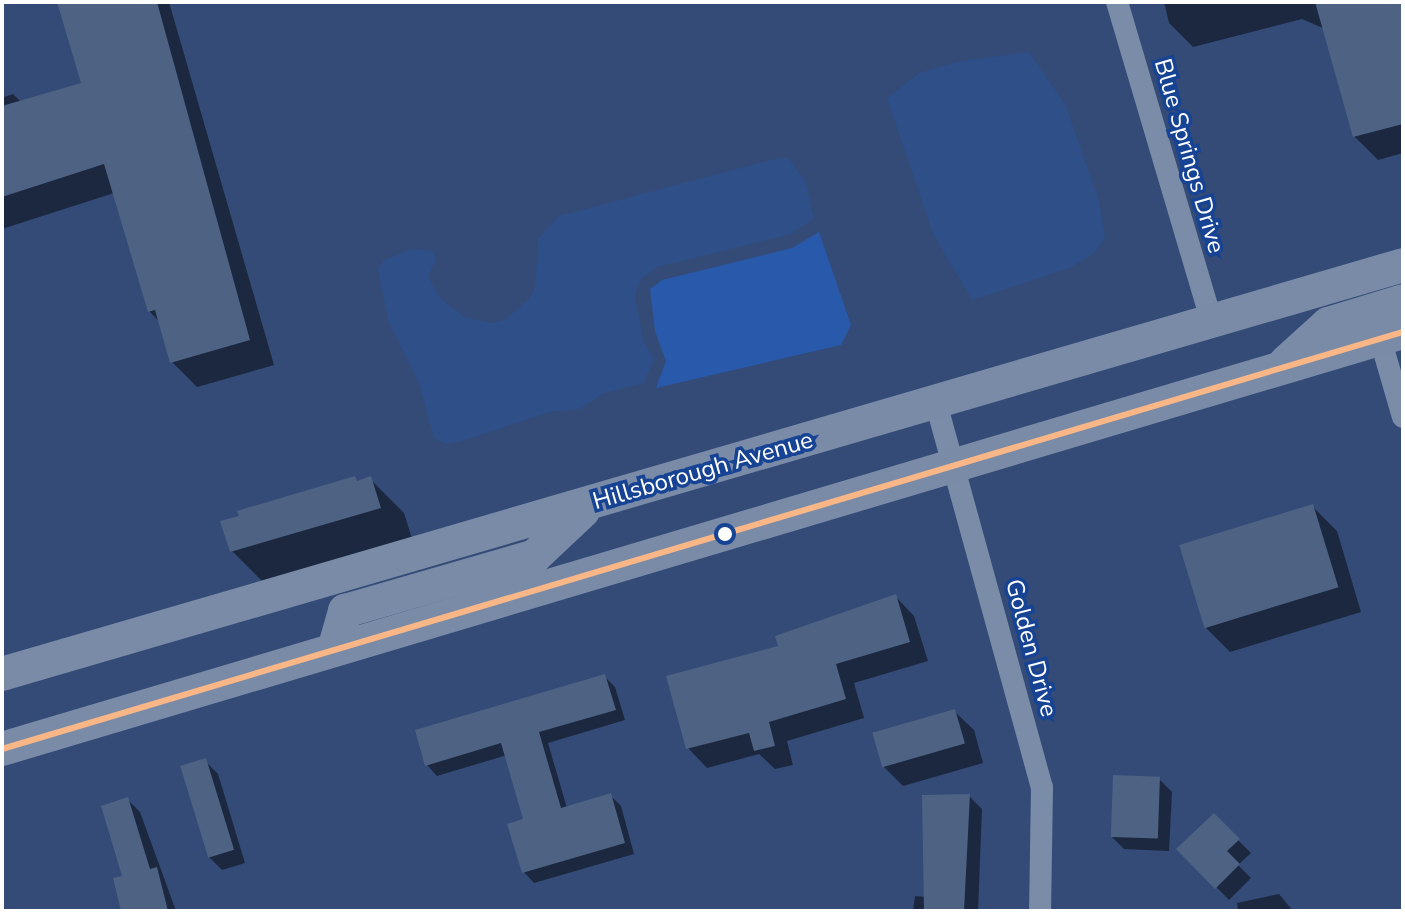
<!DOCTYPE html>
<style>
body{margin:0}
#map{position:relative;width:1405px;height:913px;overflow:hidden;background:#334b76;font-family:"Nunito Sans",sans-serif}
div>[style]{position:absolute}
[style*='--x']{left:calc(var(--x)*1px);top:calc(var(--y)*1px);width:calc(var(--w)*1px);rotate:calc(var(--a)*1deg)}
.green>*{inset:0;background:#2959aa}
.water>*{inset:0;background:#2f4f89}
.shadow>*{inset:0;background:#0007}
.building>*{inset:0;background:#4e6284;transform-origin:0 0}
.street>*{height:22px;margin:-11px;padding:0 11px;transform-origin:11px;border-radius:11px;background:#7b8ca9}
.primary>*{height:34px;margin:-17px;padding:0 17px;transform-origin:17px;border-radius:17px;background:#7a8ba8}
.bus-1>*{height:6px;margin:-3px;padding:0 3px;transform-origin:3px;border-radius:3px;background:#f9b686}
.dots>*{width:22px;height:22px;translate:-50% -50%;box-sizing:border-box;border:4px solid #164393;border-radius:50%}
span{translate:-50% -50%;white-space:nowrap;text-align:center;line-height:1.15;-webkit-text-stroke:7px #164393;paint-order:stroke}
.street-label{font-size:24px;color:#fff}
.frame{position:absolute;inset:0;border:4px solid #fff;pointer-events:none}
</style>
<div id="map">
<div class="green">
<div style="clip-path:polygon(819px 232px,851px 325px,841px 345px,656px 388px,666px 361px,655px 331px,650px 289px,662px 280px,792px 248px)"></div>
</div>
<div class="water">
<div style="clip-path:polygon(1029px 52px,1066px 106px,1099px 201px,1105px 238px,1094px 253px,1072px 267px,972px 300px,934px 236px,887px 98px,919px 73px,960px 61px)"></div>
<div style="clip-path:polygon(778px 158px,788px 158px,805px 180px,814px 219px,788px 235px,657px 267px,640px 280px,635px 295px,643px 341px,654px 359px,644px 383px,602px 394px,579px 409px,550px 412px,468px 439px,447px 444px,434px 438px,419px 383px,388px 320px,378px 269px,383px 261px,411px 249px,434px 251px,436px 259px,428px 277px,440px 298px,464px 317px,492px 323px,506px 319px,529px 299px,535px 288px,538px 239px,559px 216px)"></div>
</div>
<div class="shadow">
<div style="clip-path:polygon(59px 2px,169px 2px,274px 365px,197px 387px,172px 362px,161px 323px,149px 311px,114px 193px,2px 229px,2px 98px,13px 94px,22px 103px,83px 85px)"></div>
<div style="clip-path:polygon(1164px 2px,1403px 2px,1403px 153px,1378px 160px,1354px 136px,1325px 29px,1302px 19px,1193px 47px,1169px 23px)"></div>
<div style="clip-path:polygon(370px 479px,404px 513px,413px 542px,266px 585px,232px 551px)"></div>
<div style="clip-path:polygon(1312px 506px,1337px 531px,1361px 612px,1230px 652px,1205px 627px)"></div>
<div style="clip-path:polygon(895px 596px,914px 616px,928px 661px,854px 683px,864px 718px,787px 741px,793px 765px,775px 769px,759px 754px,707px 768px,688px 748px,781px 647px)"></div>
<div style="clip-path:polygon(605px 677px,615px 687px,625px 720px,548px 743px,567px 808px,610px 795px,621px 806px,634px 854px,534px 883px,524px 872px,526px 820px,507px 755px,437px 776px,427px 765px)"></div>
<div style="clip-path:polygon(954px 711px,974px 730px,983px 763px,903px 786px,884px 767px)"></div>
<div style="clip-path:polygon(205px 761px,218px 774px,245px 863px,222px 870px,209px 857px)"></div>
<div style="clip-path:polygon(1159px 779px,1172px 792px,1169px 851px,1124px 849px,1111px 836px)"></div>
<div style="clip-path:polygon(969px 796px,982px 809px,978px 911px,913px 911px,915px 896px,926px 897px)"></div>
<div style="clip-path:polygon(128px 800px,140px 812px,176px 911px,123px 911px)"></div>
<div style="clip-path:polygon(1214px 816px,1251px 853px,1238px 865px,1251px 878px,1229px 900px,1179px 849px)"></div>
<div style="clip-path:polygon(1279px 894px,1293px 911px,1238px 911px,1237px 903px)"></div>
</div>
<div class="building">
<div style="clip-path:polygon(57px 2px,157px 2px,250px 340px,170px 363px,155px 310px,148px 312px,104px 164px,2px 197px,2px 106px,81px 83px)"></div>
<div style="clip-path:polygon(1315px 2px,1403px 2px,1403px 124px,1353px 137px)"></div>
<div style="clip-path:polygon(355px 476px,357px 481px,371px 476px,381px 508px,230px 552px,220px 521px,239px 516px,237px 511px)"></div>
<div style="left:1313px;top:504px;width:87px;height:140px;rotate:73deg"></div>
<div style="clip-path:polygon(896px 594px,910px 642px,836px 664px,846px 699px,769px 722px,775px 746px,754px 751px,749px 733px,686px 749px,666px 676px,778px 646px,775px 636px)"></div>
<div style="clip-path:polygon(605px 674px,616px 710px,539px 732px,561px 808px,611px 793px,625px 843px,522px 873px,507px 824px,523px 819px,501px 743px,425px 766px,415px 730px)"></div>
<div style="left:955px;top:709px;width:36px;height:86px;rotate:74deg"></div>
<div style="left:206px;top:758px;width:96px;height:27px;rotate:73deg"></div>
<div style="left:1113px;top:775px;width:47px;height:62px;rotate:2deg"></div>
<div style="clip-path:polygon(970px 794px,964px 911px,924px 911px,922px 795px)"></div>
<div style="clip-path:polygon(128px 797px,150px 869px,157px 867px,168px 911px,121px 911px,113px 878px,122px 876px,101px 806px)"></div>
<div style="clip-path:polygon(1214px 813px,1240px 839px,1227px 851px,1240px 864px,1215px 889px,1176px 849px)"></div>
</div>
<div class="street">
<div style="--x:1117;--y:2;--w:335;--a:73.5"></div>
<div style="--x:1380;--y:338;--w:82;--a:73.8"></div>
<div style="--x:936;--y:403;--w:398;--a:74.6"></div>
<div style="--x:1042;--y:787;--w:124;--a:90.9"></div>
</div>
<div class="primary">
<div style="--x:1286;--y:362;--w:57;--a:-42.1"></div>
<div style="--x:1328;--y:324;--w:78;--a:-17"></div>
<div style="--x:334;--y:650;--w:41;--a:-74.2"></div>
<div style="--x:345;--y:611;--w:198;--a:-16.1"></div>
<div style="--x:535;--y:556;--w:66;--a:-43.2"></div>
<div style="--x:2;--y:674;--w:1459;--a:-16.27"></div>
<div style="--x:2;--y:749;--w:1462;--a:-16.58"></div>
</div>
<div class="bus-1">
<div style="--x:2;--y:749;--w:1462;--a:-16.58"></div>
</div>
<div class="dots">
<div style="left:725px;top:534px;background:#fff"></div>
</div>
<div class="street-label">
<span style="left:1189px;top:156px;rotate:74deg">Blue Springs Drive</span>
<span style="left:703px;top:471px;rotate:-16deg">Hillsborough Avenue</span>
<span style="left:1031px;top:648px;rotate:75deg">Golden Drive</span>
</div>
<div class="frame"></div>
</div>
